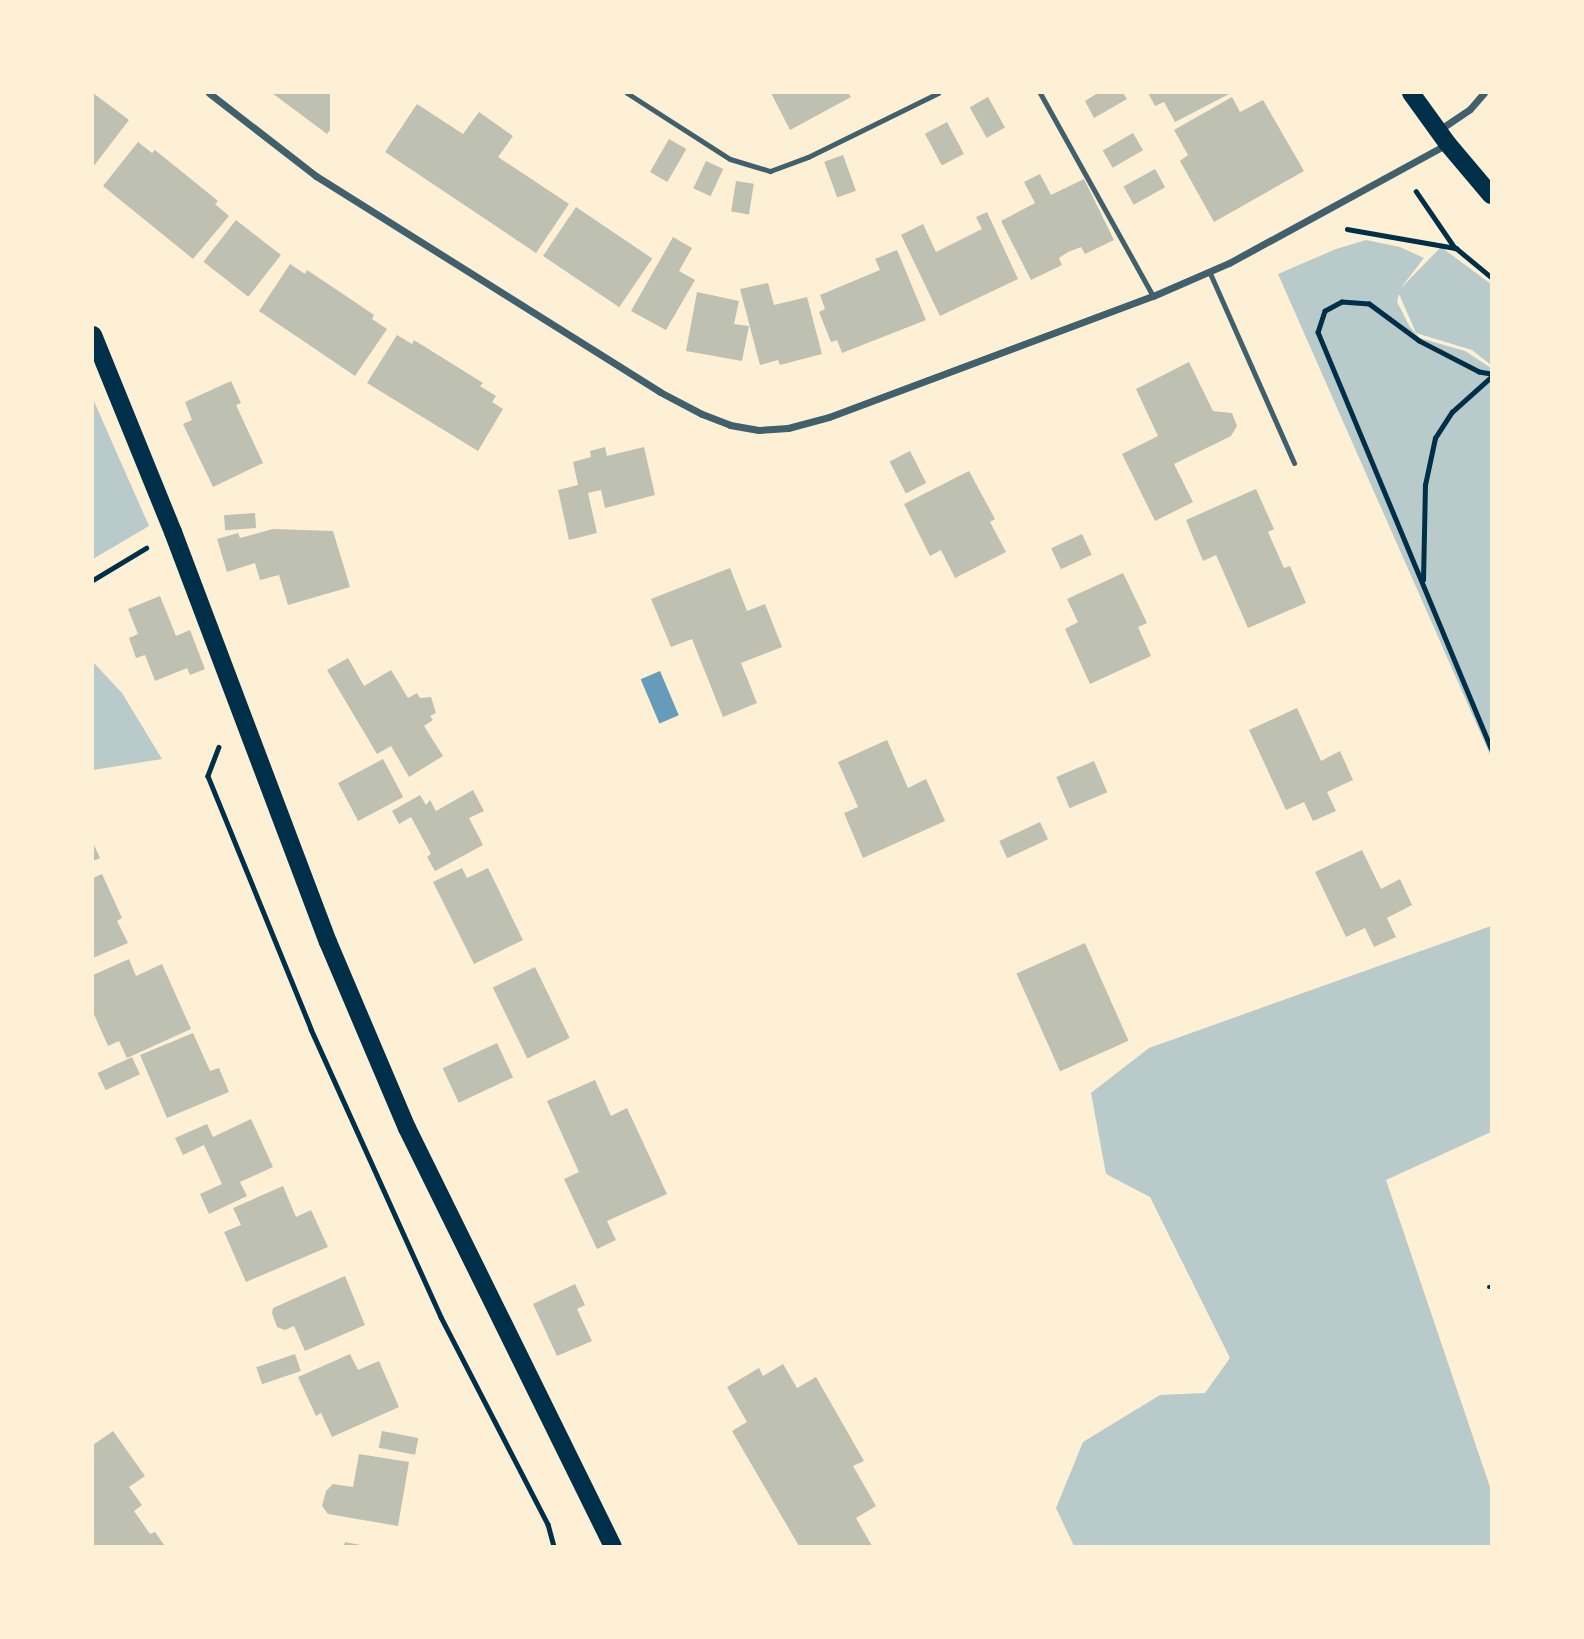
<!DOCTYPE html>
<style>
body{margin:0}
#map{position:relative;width:1584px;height:1639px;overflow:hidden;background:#fdf0d5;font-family:Merriweather,serif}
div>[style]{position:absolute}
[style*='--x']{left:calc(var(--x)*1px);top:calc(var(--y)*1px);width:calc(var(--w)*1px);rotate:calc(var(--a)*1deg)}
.green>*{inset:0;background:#b9caca}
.water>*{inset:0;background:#669bbc;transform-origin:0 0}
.building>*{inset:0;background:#bec0b2;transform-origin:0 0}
.path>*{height:4.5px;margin:-2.25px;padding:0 2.25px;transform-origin:2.25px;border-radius:2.25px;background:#003049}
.service>*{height:5px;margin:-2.5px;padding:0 2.5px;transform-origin:2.5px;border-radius:2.5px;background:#3f606c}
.minor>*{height:7px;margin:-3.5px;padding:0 3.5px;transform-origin:3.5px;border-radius:3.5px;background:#3f606c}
.primary>*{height:18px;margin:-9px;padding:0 9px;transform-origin:9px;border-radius:9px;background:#003049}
span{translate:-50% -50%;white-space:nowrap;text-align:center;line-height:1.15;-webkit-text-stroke:6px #fdf0d5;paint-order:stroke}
.frame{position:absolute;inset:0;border:94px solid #fdf0d5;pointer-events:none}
</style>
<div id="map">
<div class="green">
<div style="clip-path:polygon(1366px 240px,1400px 247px,1424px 258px,1400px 289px,1441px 247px,1491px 284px,1491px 365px,1472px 350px,1416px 333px,1399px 294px,1397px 302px,1410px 327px,1420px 338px,1465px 351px,1491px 368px,1491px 757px,1278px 274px,1336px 249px)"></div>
<div style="clip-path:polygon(93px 399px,149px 526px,93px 559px)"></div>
<div style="clip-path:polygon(93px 662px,122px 693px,162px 759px,93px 770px)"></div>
<div style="clip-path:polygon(1491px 926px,1491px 1132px,1386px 1180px,1491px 1490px,1491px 1546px,1074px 1546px,1056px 1508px,1083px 1442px,1160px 1395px,1205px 1393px,1230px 1358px,1150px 1197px,1106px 1174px,1091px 1093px,1149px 1048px)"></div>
</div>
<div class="water">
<div style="left:660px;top:671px;width:48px;height:21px;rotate:67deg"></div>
</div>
<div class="building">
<div style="clip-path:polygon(93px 93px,129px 120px,93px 167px)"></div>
<div style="clip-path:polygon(272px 93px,330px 93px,330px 130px,327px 134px)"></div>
<div style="clip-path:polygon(771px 93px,848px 93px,851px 97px,790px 130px)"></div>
<div style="clip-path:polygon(1098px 93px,1123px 93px,1127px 99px,1094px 118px,1085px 101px)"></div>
<div style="clip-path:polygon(1148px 93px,1231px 93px,1175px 122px,1164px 102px,1155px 106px)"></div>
<div style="left:988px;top:97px;width:35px;height:21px;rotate:61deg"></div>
<div style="clip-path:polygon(1232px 97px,1240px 112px,1263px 100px,1304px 171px,1214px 222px,1180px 161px,1188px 155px,1174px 130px)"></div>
<div style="clip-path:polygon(417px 104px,463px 134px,479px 112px,513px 136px,498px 157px,569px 204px,536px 253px,385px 152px)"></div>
<div style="left:947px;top:122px;width:36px;height:25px;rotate:62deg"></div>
<div style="left:1133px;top:133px;width:20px;height:35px;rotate:60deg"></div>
<div style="left:669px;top:139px;width:20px;height:38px;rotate:30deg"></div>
<div style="clip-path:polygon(138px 142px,152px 153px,155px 150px,186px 175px,218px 201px,215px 204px,229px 216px,193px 259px,103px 186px)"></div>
<div style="left:843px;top:155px;width:38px;height:20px;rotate:70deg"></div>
<div style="left:706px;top:161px;width:19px;height:30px;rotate:25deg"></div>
<div style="left:1155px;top:169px;width:21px;height:36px;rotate:61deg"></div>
<div style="clip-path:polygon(1040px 174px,1051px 195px,1084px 179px,1114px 240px,1085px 254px,1081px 247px,1068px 252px,1059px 258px,1062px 265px,1031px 280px,1001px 221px,1035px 203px,1024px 182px)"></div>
<div style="left:736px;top:181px;width:18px;height:31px;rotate:9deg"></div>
<div style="left:576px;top:207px;width:92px;height:59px;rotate:34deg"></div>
<div style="clip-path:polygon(987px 212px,1018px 279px,940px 316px,901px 235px,923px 224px,936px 252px,982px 229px,976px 217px)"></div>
<div style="left:236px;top:220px;width:57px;height:53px;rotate:38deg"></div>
<div style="clip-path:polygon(673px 237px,692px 248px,679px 271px,695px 280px,666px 330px,631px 311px)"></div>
<div style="clip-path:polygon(897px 250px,926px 320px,842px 353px,837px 340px,831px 342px,819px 312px,825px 309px,820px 295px,880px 270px,875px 259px)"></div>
<div style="clip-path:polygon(290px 264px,305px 274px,307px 270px,340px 292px,374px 315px,372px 319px,387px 329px,355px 376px,259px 311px)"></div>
<div style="clip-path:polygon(768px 283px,774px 305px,807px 297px,822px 354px,780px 365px,778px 360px,760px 365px,740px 289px)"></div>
<div style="clip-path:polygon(697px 292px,739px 301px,734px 324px,749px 326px,742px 361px,686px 351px)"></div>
<div style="clip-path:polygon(397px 335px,412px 344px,414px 340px,483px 383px,480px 386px,496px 396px,492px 402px,503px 409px,478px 451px,367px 383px)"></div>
<div style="clip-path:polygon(1189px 362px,1213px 411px,1232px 413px,1237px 426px,1231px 436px,1174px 464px,1193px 502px,1155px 521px,1122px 454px,1158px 436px,1136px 389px)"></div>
<div style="clip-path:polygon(231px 381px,241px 403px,236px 405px,263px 463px,213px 487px,183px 424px,192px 420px,185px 402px)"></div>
<div style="clip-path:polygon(605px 447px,607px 456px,644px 447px,655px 495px,605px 508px,601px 490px,588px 493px,597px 533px,569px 540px,558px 490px,578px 485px,573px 462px,591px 457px,590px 451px)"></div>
<div style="left:910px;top:451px;width:36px;height:23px;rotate:63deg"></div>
<div style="clip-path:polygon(969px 471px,995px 519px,990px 522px,1006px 552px,955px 578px,941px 550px,930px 556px,904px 504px)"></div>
<div style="clip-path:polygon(1256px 489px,1274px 529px,1268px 532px,1284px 568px,1290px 566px,1306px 603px,1248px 628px,1216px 555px,1203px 561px,1186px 520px)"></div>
<div style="left:255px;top:513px;width:15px;height:31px;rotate:86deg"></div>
<div style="clip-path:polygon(273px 529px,333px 531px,350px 587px,288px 605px,279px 575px,260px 580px,255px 563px,227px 572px,217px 539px,238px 533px,240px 538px)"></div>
<div style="left:1082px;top:534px;width:23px;height:34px;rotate:65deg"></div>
<div style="clip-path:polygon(730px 568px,747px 611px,765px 604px,782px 647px,741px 663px,757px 703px,723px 717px,692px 639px,671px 647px,651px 599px)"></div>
<div style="clip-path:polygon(1123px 573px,1147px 623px,1138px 627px,1151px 656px,1090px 684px,1065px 629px,1078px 622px,1067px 599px)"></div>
<div style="clip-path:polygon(160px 596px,176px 636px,190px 630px,205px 669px,190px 675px,187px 668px,155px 681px,145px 655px,136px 658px,129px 638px,138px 634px,128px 609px)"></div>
<div style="clip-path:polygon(348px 658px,364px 686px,391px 670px,408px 698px,417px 693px,420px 698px,431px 697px,436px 713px,430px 716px,433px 720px,424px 726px,443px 756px,409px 777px,391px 746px,377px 754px,327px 670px)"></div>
<div style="clip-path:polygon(1297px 708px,1321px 761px,1340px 751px,1353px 780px,1327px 792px,1336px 811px,1313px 821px,1304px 802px,1286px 810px,1249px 730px)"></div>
<div style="clip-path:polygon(887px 740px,908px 788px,926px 779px,945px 821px,863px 858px,844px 813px,858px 807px,838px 762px)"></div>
<div style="left:383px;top:759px;width:43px;height:51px;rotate:62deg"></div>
<div style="left:1094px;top:761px;width:34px;height:41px;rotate:67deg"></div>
<div style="clip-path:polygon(473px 790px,484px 811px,469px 818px,483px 845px,435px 871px,427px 857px,431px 854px,411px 817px,399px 824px,392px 811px,420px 795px,426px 805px,430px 800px,436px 811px)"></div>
<div style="left:1040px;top:822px;width:19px;height:45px;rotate:65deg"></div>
<div style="clip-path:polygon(93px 843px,100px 858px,93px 861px)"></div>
<div style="clip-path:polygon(1362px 850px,1381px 889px,1400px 879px,1412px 905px,1387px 918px,1396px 937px,1374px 947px,1365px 928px,1346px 937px,1315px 872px)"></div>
<div style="clip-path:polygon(462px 868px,467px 878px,488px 868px,523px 940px,474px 964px,433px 882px)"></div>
<div style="clip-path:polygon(102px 874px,122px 918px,117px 921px,128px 943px,93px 958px,93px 878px)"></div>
<div style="left:1085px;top:943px;width:107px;height:75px;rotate:66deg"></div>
<div style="clip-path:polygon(129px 959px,136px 976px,162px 964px,191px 1029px,127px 1058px,119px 1041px,108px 1046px,93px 1012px,93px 975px)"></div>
<div style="left:535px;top:967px;width:79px;height:47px;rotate:64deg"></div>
<div style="clip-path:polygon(193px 1033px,210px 1071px,219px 1068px,229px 1092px,167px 1118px,140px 1055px)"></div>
<div style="left:497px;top:1043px;width:38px;height:60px;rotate:65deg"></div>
<div style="left:132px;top:1057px;width:19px;height:38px;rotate:65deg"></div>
<div style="clip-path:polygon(595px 1080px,611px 1116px,627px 1108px,667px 1194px,607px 1221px,616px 1240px,597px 1249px,564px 1179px,579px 1172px,547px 1101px)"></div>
<div style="clip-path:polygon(251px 1119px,273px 1167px,240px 1182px,247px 1196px,209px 1214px,200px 1194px,222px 1184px,204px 1145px,183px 1155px,175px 1138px,207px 1124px,213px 1137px)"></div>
<div style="clip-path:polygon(283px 1186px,296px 1217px,311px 1210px,328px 1247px,246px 1282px,224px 1232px,241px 1225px,233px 1208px)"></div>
<div style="clip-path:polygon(345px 1276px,365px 1325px,305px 1351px,294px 1326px,285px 1330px,277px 1327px,272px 1313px,273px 1308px)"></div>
<div style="clip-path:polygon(575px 1284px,585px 1305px,577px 1309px,592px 1341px,557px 1356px,533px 1304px)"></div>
<div style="left:295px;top:1354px;width:18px;height:41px;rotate:71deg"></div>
<div style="clip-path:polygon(350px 1354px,358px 1370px,379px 1361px,399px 1407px,332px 1437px,321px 1413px,316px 1416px,298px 1377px)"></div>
<div style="clip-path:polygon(783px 1364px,797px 1388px,816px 1377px,864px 1461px,853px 1466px,876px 1506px,856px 1518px,872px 1546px,799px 1546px,732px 1431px,747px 1422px,727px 1387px,759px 1368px,763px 1376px)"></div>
<div style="clip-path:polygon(113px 1431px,145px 1476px,129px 1487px,142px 1505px,134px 1511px,150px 1534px,155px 1532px,165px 1546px,93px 1546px,93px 1445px)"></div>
<div style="left:382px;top:1431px;width:37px;height:17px;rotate:11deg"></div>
<div style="clip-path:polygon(359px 1454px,409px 1462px,398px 1526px,328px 1514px,322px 1506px,326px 1491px,333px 1484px,353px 1487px)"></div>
<div style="clip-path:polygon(345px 1542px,361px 1545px,361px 1546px,344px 1546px)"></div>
</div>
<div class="path">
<div style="--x:1416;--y:191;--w:69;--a:55.6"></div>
<div style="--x:1347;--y:229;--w:111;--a:9.9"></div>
<div style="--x:1456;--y:248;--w:45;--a:39.6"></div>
<div style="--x:1491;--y:374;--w:12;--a:-171"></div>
<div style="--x:1479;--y:372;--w:68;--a:-152.7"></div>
<div style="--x:1419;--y:341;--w:62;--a:-143.5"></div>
<div style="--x:1369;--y:304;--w:27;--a:-176"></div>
<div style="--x:1342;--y:302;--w:19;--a:152"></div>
<div style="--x:1325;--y:311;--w:22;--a:108"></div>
<div style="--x:1318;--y:332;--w:451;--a:67.4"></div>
<div style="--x:93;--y:580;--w:62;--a:-31.1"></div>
<div style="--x:1423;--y:580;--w:95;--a:-88.8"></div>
<div style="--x:1425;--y:485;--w:48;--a:-78"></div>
<div style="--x:1435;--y:438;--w:31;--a:-57"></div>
<div style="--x:1452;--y:412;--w:52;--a:-41.9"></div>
<div style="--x:219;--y:747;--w:31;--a:111"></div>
<div style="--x:208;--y:776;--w:273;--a:67.8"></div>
<div style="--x:311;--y:1029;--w:316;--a:65.7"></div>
<div style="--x:441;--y:1317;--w:233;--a:62.7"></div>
<div style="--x:548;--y:1524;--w:23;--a:75"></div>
<div style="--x:1489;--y:1287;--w:2;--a:0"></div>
</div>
<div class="service">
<div style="--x:627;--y:93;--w:122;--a:32.7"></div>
<div style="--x:730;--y:159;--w:42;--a:16.7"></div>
<div style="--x:770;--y:171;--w:40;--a:-20.2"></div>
<div style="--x:808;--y:157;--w:145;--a:-26.2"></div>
<div style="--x:1040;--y:93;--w:232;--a:60.9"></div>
<div style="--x:1209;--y:271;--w:210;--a:66.1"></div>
</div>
<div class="minor">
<div style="--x:209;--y:93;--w:135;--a:37.8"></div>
<div style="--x:316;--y:176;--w:406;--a:32.1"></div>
<div style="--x:660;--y:392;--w:47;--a:27.6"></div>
<div style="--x:702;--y:414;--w:30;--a:21"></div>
<div style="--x:730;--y:425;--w:29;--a:10"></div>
<div style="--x:759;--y:430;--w:29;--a:-4"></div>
<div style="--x:788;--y:428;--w:42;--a:-15"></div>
<div style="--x:829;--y:417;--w:346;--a:-20.5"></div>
<div style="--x:1153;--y:296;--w:83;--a:-23.5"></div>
<div style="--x:1229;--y:263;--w:248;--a:-28.6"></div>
<div style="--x:1439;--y:130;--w:37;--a:-34"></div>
<div style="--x:1470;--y:109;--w:21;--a:-49"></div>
</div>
<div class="primary">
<div style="--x:1411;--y:93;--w:62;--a:54.2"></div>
<div style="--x:1447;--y:143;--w:68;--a:49.8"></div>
<div style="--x:93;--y:335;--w:213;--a:67.9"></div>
<div style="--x:173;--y:532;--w:438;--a:69.3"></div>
<div style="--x:328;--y:942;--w:202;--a:67"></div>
<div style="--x:407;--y:1128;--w:466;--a:63.8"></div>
</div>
<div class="frame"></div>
</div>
